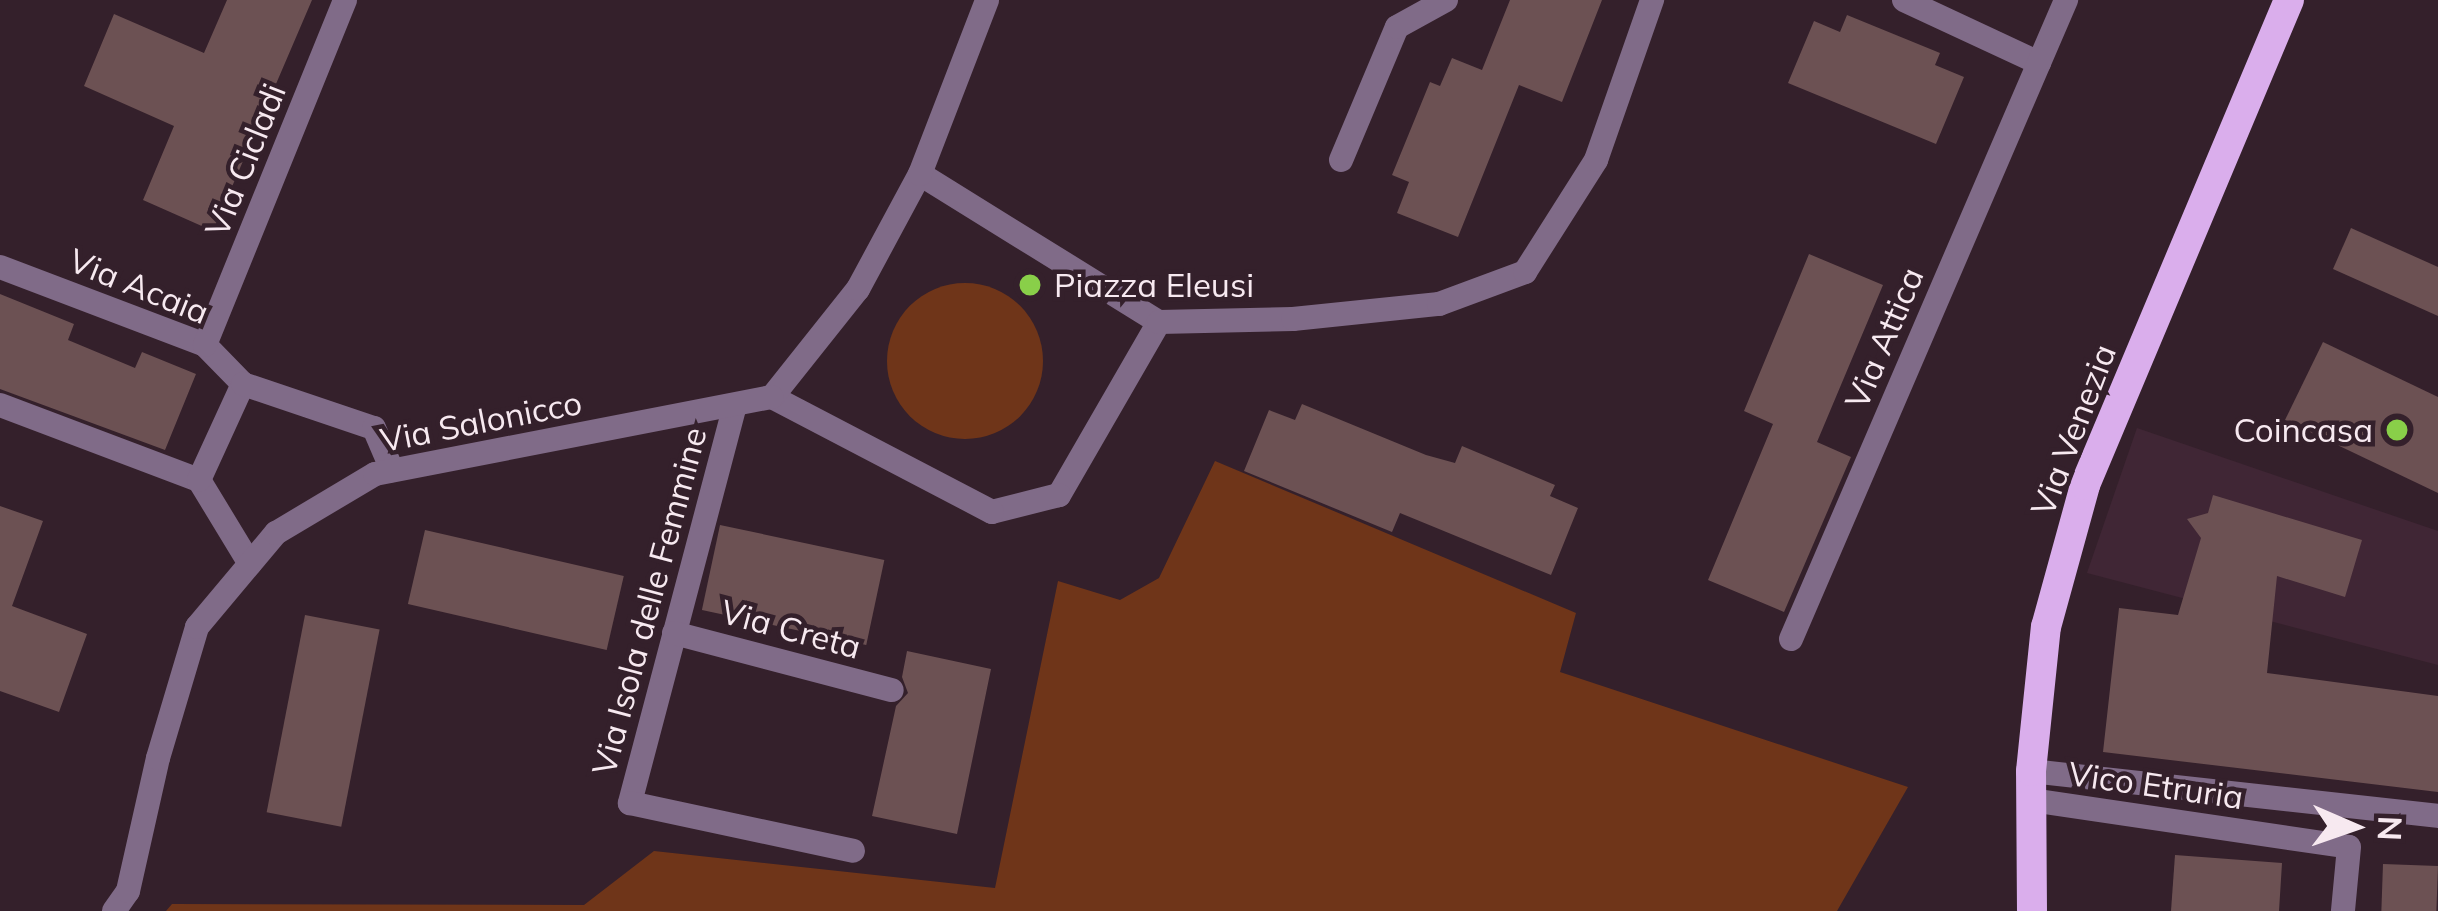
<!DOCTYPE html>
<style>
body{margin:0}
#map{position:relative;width:2438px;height:911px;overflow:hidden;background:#34202b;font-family:Mulish,sans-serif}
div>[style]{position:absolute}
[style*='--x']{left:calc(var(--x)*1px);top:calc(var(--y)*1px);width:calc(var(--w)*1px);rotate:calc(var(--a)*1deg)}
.built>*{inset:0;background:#402635}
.green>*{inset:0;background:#6f3519}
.round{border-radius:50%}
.building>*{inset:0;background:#6c5153;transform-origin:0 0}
.service>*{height:24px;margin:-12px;padding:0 12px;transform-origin:12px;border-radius:12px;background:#806b88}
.minor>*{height:24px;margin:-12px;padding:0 12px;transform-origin:12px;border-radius:12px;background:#806b88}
.primary>*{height:30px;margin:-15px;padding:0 15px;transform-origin:15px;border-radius:15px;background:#daaeec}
.dots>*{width:33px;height:33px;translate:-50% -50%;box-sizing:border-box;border:6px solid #34202b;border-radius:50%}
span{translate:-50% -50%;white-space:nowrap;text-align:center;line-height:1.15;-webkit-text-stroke:9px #34202b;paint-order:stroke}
.street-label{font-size:33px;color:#f7e9f0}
.poi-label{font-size:33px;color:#f7e9f0}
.left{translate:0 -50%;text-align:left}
.right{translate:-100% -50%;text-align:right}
.north{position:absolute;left:2294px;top:767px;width:120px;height:120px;-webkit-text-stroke:9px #34202b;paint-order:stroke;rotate:92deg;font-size:33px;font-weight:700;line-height:48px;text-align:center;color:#f7e9f0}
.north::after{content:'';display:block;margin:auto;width:42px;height:54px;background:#f7e9f0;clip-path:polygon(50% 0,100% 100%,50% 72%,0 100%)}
</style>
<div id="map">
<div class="built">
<div style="clip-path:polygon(2137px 428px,2438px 531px,2438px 665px,2087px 573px)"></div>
</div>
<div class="green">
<div class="round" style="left:887px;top:283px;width:156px;height:156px"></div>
<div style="clip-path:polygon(1215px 461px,1576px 613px,1560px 672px,1908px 787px,1837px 911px,166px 911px,172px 904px,584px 905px,654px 851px,995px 888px,1058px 581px,1120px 600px,1159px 578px)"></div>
</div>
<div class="building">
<div style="clip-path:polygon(227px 0,312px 0,213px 231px,143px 200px,174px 126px,84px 86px,114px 14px,204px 53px)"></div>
<div style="clip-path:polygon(1510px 0,1602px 0,1562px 102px,1519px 85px,1458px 237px,1397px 213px,1409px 182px,1392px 175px,1430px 82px,1440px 86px,1452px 58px,1482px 70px)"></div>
<div style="clip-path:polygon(1847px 15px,1940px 53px,1935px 65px,1964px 77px,1936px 144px,1788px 83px,1814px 21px,1840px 32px)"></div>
<div style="clip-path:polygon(2351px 228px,2438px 267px,2438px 316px,2333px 269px)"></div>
<div style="clip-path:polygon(1809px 254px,1883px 285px,1817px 442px,1851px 457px,1784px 612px,1708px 580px,1773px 424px,1744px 411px)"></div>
<div style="clip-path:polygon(0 294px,74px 324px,68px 340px,135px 368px,142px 352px,196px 374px,165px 450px,0 389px)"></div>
<div style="clip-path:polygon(2323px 342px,2438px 397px,2438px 493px,2285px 420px)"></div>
<div style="clip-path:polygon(1302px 404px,1426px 455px,1455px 463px,1462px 446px,1555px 485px,1550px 496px,1578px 508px,1551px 575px,1400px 513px,1392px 532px,1244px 471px,1269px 410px,1295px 420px)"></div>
<div style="clip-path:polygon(2213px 495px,2362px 540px,2345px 597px,2277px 576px,2267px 673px,2438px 696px,2438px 792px,2103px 752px,2119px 608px,2178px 615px,2201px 538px,2187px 519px,2208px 513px)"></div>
<div style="clip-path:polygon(0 506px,43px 521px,12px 606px,87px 634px,59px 712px,0 691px)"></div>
<div style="left:720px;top:525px;width:168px;height:87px;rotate:12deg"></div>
<div style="left:425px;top:530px;width:204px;height:76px;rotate:13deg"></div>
<div style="left:305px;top:615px;width:76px;height:201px;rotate:11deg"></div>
<div style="clip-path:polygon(907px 651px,991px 669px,957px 834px,872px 816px,896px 706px,908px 693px,902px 677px)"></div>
<div style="clip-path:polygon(2175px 855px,2282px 863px,2279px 911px,2171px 911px)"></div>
<div style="left:2383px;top:864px;width:55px;height:47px;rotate:2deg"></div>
</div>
<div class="service">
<div style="--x:2031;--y:771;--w:409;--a:6.3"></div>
</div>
<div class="minor">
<div style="--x:1904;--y:0;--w:149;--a:25"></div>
<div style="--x:1341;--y:160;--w:144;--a:-67.2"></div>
<div style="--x:1397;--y:27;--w:56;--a:-28.9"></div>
<div style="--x:920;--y:174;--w:281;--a:31.8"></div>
<div style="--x:1159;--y:322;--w:200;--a:120"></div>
<div style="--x:1059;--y:495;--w:69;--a:165.8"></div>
<div style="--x:992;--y:512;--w:248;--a:-152.4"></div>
<div style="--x:772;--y:397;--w:138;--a:-51.5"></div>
<div style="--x:858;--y:289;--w:131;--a:-61.7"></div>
<div style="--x:920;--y:174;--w:186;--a:-68.9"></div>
<div style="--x:0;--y:267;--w:219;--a:20.8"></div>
<div style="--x:205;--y:345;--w:54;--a:45.7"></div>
<div style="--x:1159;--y:322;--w:134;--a:-1.3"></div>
<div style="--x:1293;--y:319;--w:147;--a:-5.9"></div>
<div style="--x:1439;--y:304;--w:92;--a:-20.4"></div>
<div style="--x:1525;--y:272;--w:133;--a:-57.6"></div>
<div style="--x:1596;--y:160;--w:170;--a:-70.7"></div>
<div style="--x:205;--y:345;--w:372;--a:-67.9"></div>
<div style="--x:0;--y:405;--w:213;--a:20.7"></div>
<div style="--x:199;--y:480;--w:98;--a:58.7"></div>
<div style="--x:735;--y:405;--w:412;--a:104.8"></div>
<div style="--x:630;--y:803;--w:228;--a:12.1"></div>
<div style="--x:199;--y:480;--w:106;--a:-65.4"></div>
<div style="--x:243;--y:384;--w:138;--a:18.6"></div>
<div style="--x:374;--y:428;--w:46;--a:66.8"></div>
<div style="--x:674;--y:633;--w:225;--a:14.7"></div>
<div style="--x:1791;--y:639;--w:696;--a:-66.71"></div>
<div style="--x:2032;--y:800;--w:320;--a:8.4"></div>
<div style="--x:2349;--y:847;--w:64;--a:95.4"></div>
<div style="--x:114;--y:911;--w:24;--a:-55"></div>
<div style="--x:128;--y:891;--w:136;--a:-77.3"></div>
<div style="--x:158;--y:758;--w:137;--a:-73.4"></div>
<div style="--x:197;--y:627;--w:123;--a:-50"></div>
<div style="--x:276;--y:533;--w:115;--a:-30.8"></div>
<div style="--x:375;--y:474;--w:404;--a:-11"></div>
</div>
<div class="primary">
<div style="--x:2032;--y:911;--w:140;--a:-90.4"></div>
<div style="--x:2031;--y:771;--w:145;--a:-84.1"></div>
<div style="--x:2046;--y:627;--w:147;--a:-74.6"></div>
<div style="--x:2085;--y:485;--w:526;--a:-67.19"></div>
</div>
<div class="dots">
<div style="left:1030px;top:285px;background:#89cf49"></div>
<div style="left:2397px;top:430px;background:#89cf49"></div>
</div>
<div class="street-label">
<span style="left:245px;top:160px;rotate:-68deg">Via Cicladi</span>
<span style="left:139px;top:286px;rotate:22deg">Via Acaia</span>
<span style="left:1884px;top:338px;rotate:-67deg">Via Attica</span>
<span style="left:481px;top:421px;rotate:-11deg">Via Salonicco</span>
<span style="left:2073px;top:430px;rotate:-69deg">Via Venezia</span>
<span style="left:649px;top:601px;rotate:-75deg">Via Isola delle Femmine</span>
<span style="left:791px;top:629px;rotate:15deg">Via Creta</span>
<span style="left:2156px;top:785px;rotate:8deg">Vico Etruria</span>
</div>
<div class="poi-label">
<span class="left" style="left:1054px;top:285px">Piazza Eleusi</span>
<span class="right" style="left:2373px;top:430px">Coincasa</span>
</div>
<div class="north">N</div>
</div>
